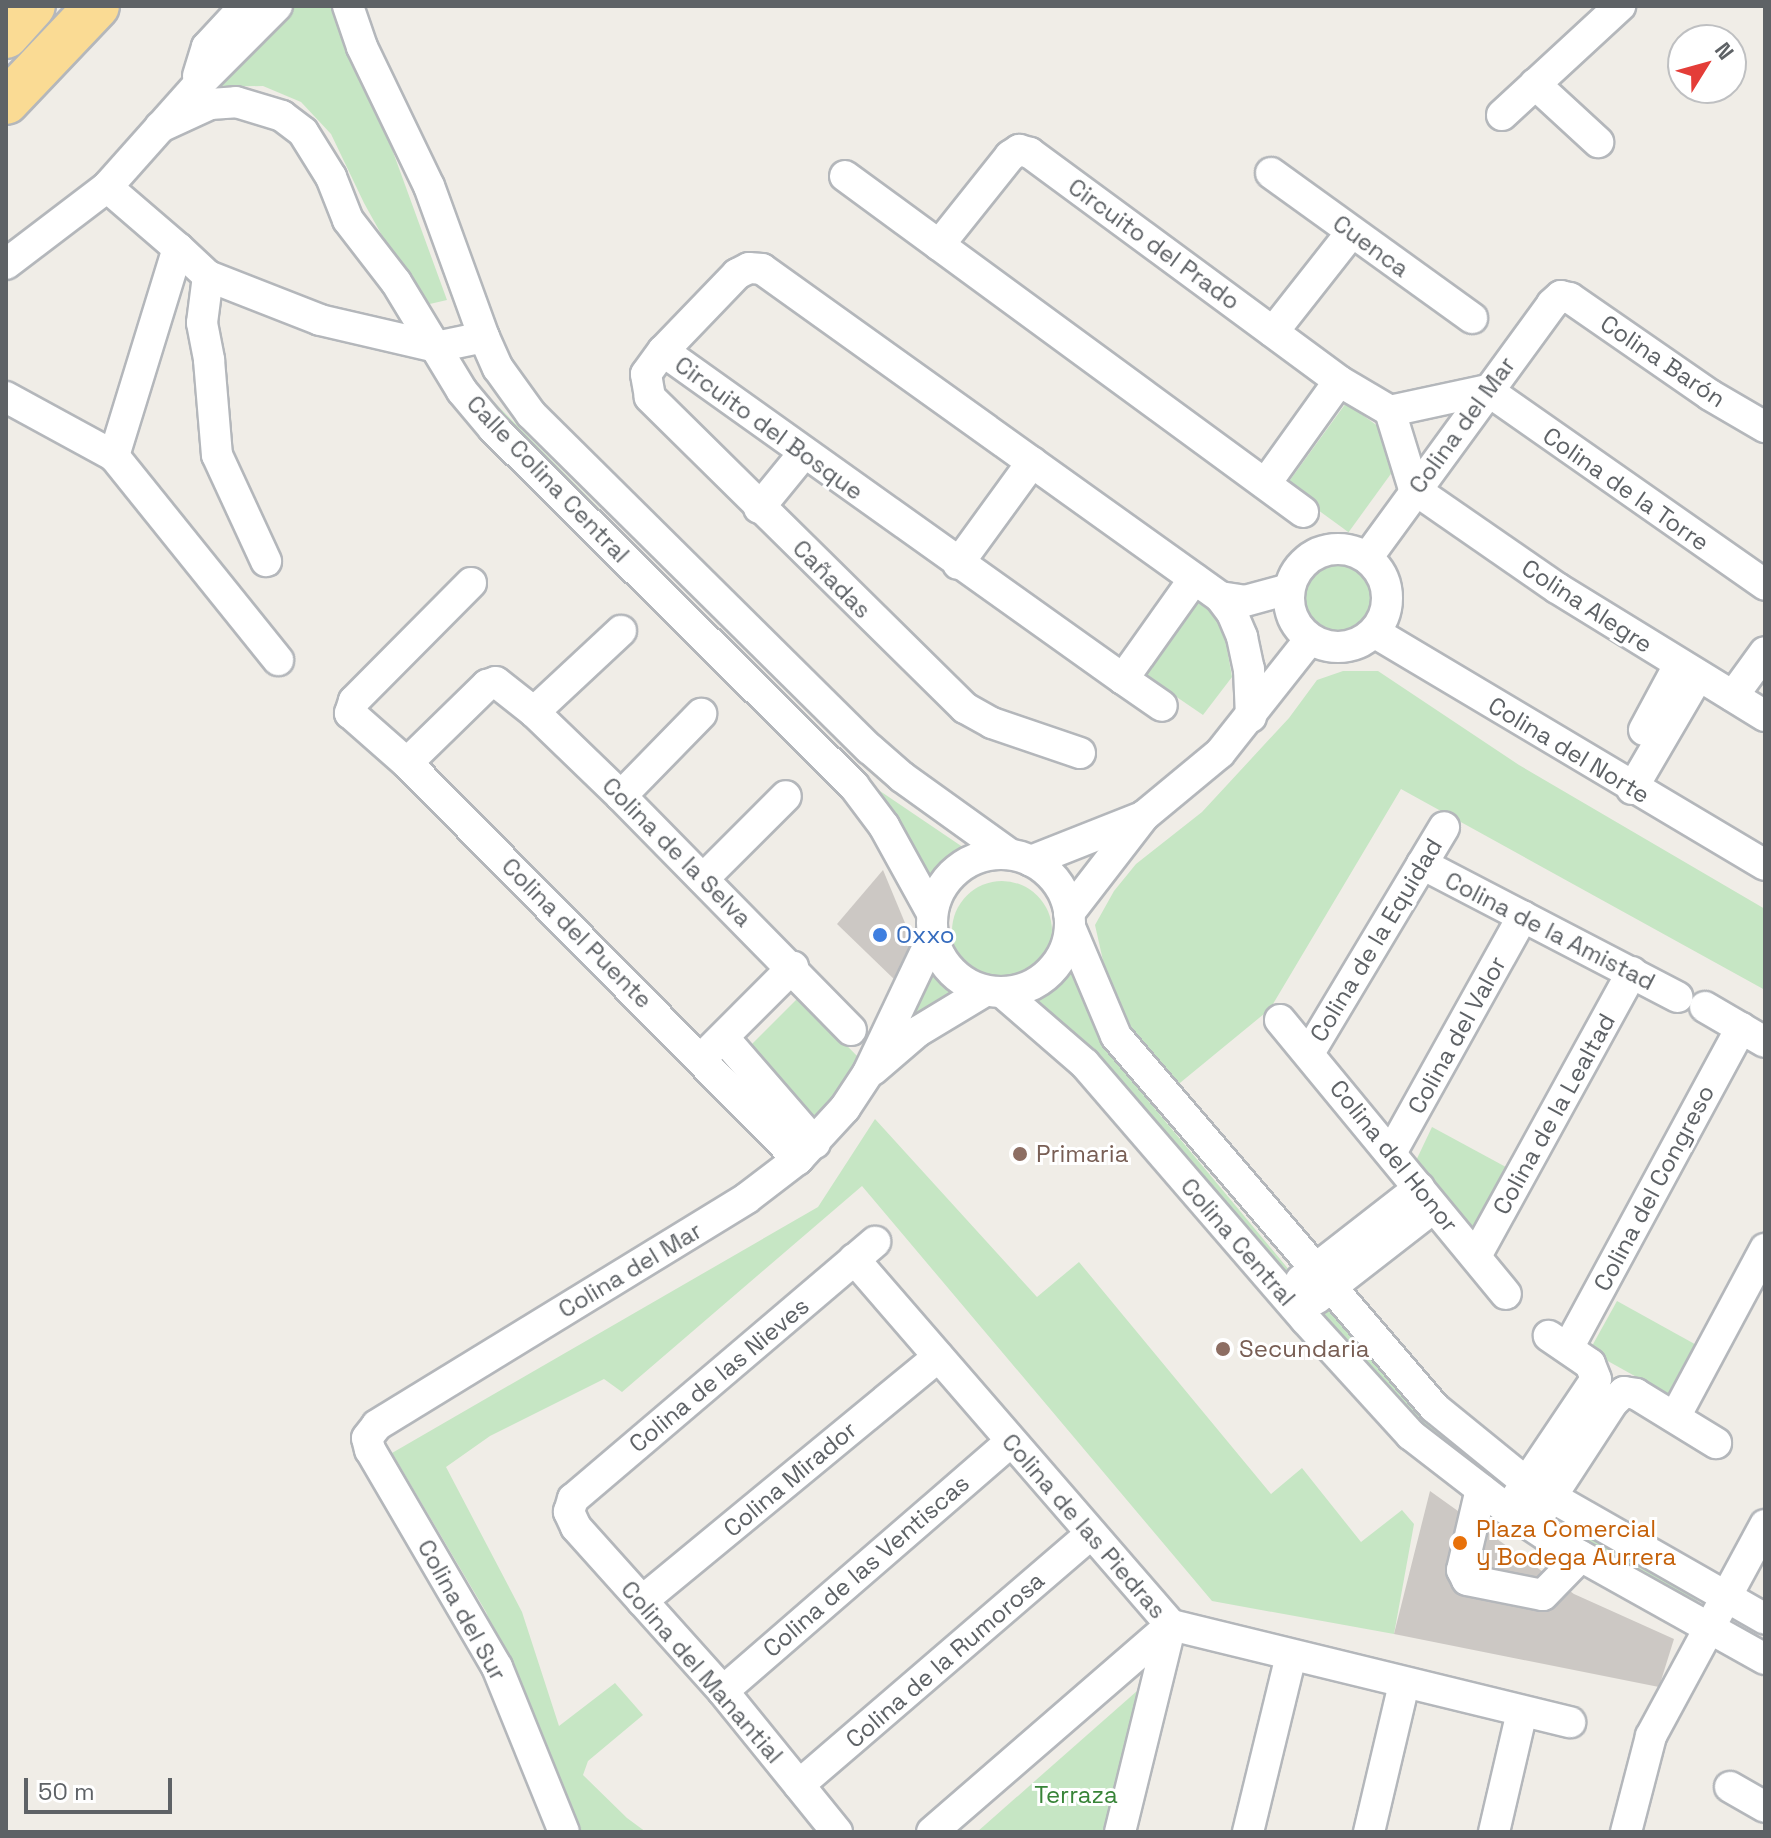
<!DOCTYPE html>
<meta charset="utf-8">
<style>
body{margin:0}
#map{position:relative;width:1771px;height:1838px;overflow:hidden;background:#f0ede7;font-family:"Space Grotesk",sans-serif}
div>[style]{position:absolute}
[style*='--x']{left:calc(var(--x)*1px);top:calc(var(--y)*1px);width:calc(var(--w)*1px);rotate:calc(var(--a)*1deg)}
.green>*{inset:0;background:#c6e6c4;transform-origin:0 0}
.round{border-radius:50%}
.building>*{inset:0;background:#ccc8c4}
.roads{filter:drop-shadow(2px 0 #b4b7bb) drop-shadow(-2px 0 #b4b7bb) drop-shadow(0 2px #b4b7bb) drop-shadow(0 -2px #b4b7bb)}
.minor>*{height:30px;margin:-15px;padding:0 15px;transform-origin:15px;border-radius:15px;background:#fff}
.minor>.ring{margin:-15px;padding:0;box-sizing:content-box;background:none;border:30px solid #fff;border-radius:50%}
.highway>*{height:44px;margin:-22px;padding:0 22px;transform-origin:22px;border-radius:22px;background:#fadb94}
.dots>*{width:22px;height:22px;translate:-50% -50%;box-sizing:border-box;border:4px solid #fff;border-radius:50%}
span{translate:-50% -50%;white-space:nowrap;text-align:center;line-height:1.15;-webkit-text-stroke:6px #fff;paint-order:stroke}
.street-label{font-size:24px;color:#5e6266}
.shop-label{font-size:24px;color:#366cbe}
.left{translate:0 -50%;text-align:left}
.education-label{font-size:24px;color:#785e54}
.food-label{font-size:24px;color:#c56008}
.park-label{font-size:24px;color:#388438}
.frame{position:absolute;inset:0;border:8px solid #5e6266;pointer-events:none}
.north{position:absolute;left:1667px;top:24px;width:80px;height:80px;box-sizing:border-box;background:#fff;border:2px solid #bfc0c2;border-radius:50%;rotate:53deg;font-size:22px;font-weight:700;line-height:32px;text-align:center;color:#5e6266}
.north::after{content:'';display:block;margin:auto;width:28px;height:36px;background:#e43d38;clip-path:polygon(50% 0,100% 100%,50% 72%,0 100%)}
.scale{position:absolute;left:24px;top:1778px;width:148px;height:36px;box-sizing:border-box;border:4px solid #5e6266;border-top:0;padding-left:10px;font-size:24px;line-height:28px;white-space:nowrap;color:#5e6266;-webkit-text-stroke:6px #fff;paint-order:stroke}
</style>
<div id="map">
<div class="green">
<div style="clip-path:polygon(291px 6px,335px 6px,369px 86px,447px 300px,421px 306px,364px 203px,331px 134px,301px 102px,263px 86px,206px 87px)"></div>
<div style="clip-path:polygon(493px 401px,877px 789px,973px 854px,943px 870px,930px 893px,873px 798px,482px 407px)"></div>
<div style="left:1346px;top:403px;width:78px;height:103px;rotate:36deg"></div>
<div class="round" style="left:1297px;top:560px;width:74px;height:74px"></div>
<div style="clip-path:polygon(1197px 602px,1222px 620px,1232px 677px,1203px 715px,1143px 674px)"></div>
<div style="clip-path:polygon(1343px 671px,1378px 671px,1519px 765px,1765px 909px,1765px 990px,1401px 789px,1270px 1009px,1175px 1087px,1125px 1028px,1104px 965px,1095px 925px,1114px 891px,1136px 864px,1202px 812px,1289px 718px,1317px 680px)"></div>
<div class="round" style="left:952px;top:881px;width:100px;height:100px"></div>
<div style="clip-path:polygon(935px 970px,942px 986px,962px 999px,902px 1036px)"></div>
<div style="clip-path:polygon(1072px 970px,1106px 1050px,1295px 1277px,1286px 1286px,1030px 1006px)"></div>
<div style="clip-path:polygon(799px 997px,860px 1059px,807px 1130px,741px 1055px)"></div>
<div style="clip-path:polygon(875px 1119px,1037px 1297px,1079px 1262px,1271px 1494px,1302px 1468px,1361px 1542px,1402px 1510px,1414px 1524px,1394px 1634px,1212px 1601px,862px 1186px,622px 1392px,604px 1379px,490px 1436px,446px 1467px,522px 1612px,559px 1726px,615px 1683px,643px 1715px,588px 1761px,583px 1775px,627px 1818px,646px 1832px,576px 1832px,486px 1612px,392px 1453px,818px 1207px)"></div>
<div style="clip-path:polygon(1432px 1127px,1517px 1173px,1476px 1243px,1413px 1167px)"></div>
<div style="left:1617px;top:1301px;width:96px;height:57px;rotate:29deg"></div>
<div style="clip-path:polygon(1329px 1305px,1409px 1402px,1498px 1477px,1493px 1485px,1401px 1410px,1321px 1314px)"></div>
<div style="left:1565px;top:1519px;width:155px;height:15px;rotate:29deg"></div>
<div style="clip-path:polygon(1137px 1691px,1105px 1832px,977px 1832px)"></div>
</div>
<div class="building">
<div style="clip-path:polygon(883px 870px,915px 947px,897px 982px,837px 924px)"></div>
<div style="clip-path:polygon(1430px 1491px,1574px 1594px,1674px 1639px,1659px 1687px,1394px 1634px)"></div>
</div>
<div class="roads">
<div class="minor">
<div style="--x:348;--y:6;--w:43;--a:71.1"></div>
<div style="--x:362;--y:47;--w:154;--a:64.3"></div>
<div style="--x:429;--y:186;--w:161;--a:70"></div>
<div style="--x:484;--y:337;--w:34;--a:66"></div>
<div style="--x:498;--y:368;--w:57;--a:54.3"></div>
<div style="--x:531;--y:414;--w:477;--a:44.7"></div>
<div style="--x:870;--y:749;--w:43;--a:41.2"></div>
<div style="--x:902;--y:777;--w:132;--a:35.7"></div>
<div style="--x:198;--y:76;--w:30;--a:-73"></div>
<div style="--x:207;--y:47;--w:56;--a:-47.2"></div>
<div style="--x:1535;--y:84;--w:86;--a:42.6"></div>
<div style="--x:1502;--y:115;--w:161;--a:-42.7"></div>
<div style="--x:160;--y:127;--w:55;--a:-24.7"></div>
<div style="--x:210;--y:104;--w:26;--a:-4"></div>
<div style="--x:236;--y:102;--w:48;--a:16.9"></div>
<div style="--x:282;--y:116;--w:26;--a:37"></div>
<div style="--x:303;--y:132;--w:53;--a:58.1"></div>
<div style="--x:331;--y:177;--w:46;--a:68.4"></div>
<div style="--x:348;--y:220;--w:78;--a:52.3"></div>
<div style="--x:396;--y:282;--w:127;--a:58.8"></div>
<div style="--x:462;--y:391;--w:48;--a:50"></div>
<div style="--x:493;--y:428;--w:508;--a:44.76"></div>
<div style="--x:854;--y:786;--w:50;--a:53.1"></div>
<div style="--x:884;--y:826;--w:99;--a:61.1"></div>
<div style="--x:1271;--y:173;--w:248;--a:35.8"></div>
<div style="--x:845;--y:176;--w:568;--a:36.26"></div>
<div style="--x:107;--y:187;--w:94;--a:40.7"></div>
<div style="--x:178;--y:248;--w:218;--a:107.1"></div>
<div style="--x:939;--y:245;--w:114;--a:-51.4"></div>
<div style="--x:1010;--y:156;--w:11;--a:-34"></div>
<div style="--x:1019;--y:150;--w:11;--a:15"></div>
<div style="--x:1030;--y:153;--w:384;--a:36.4"></div>
<div style="--x:1339;--y:381;--w:59;--a:30.5"></div>
<div style="--x:1390;--y:411;--w:82;--a:72.9"></div>
<div style="--x:1414;--y:489;--w:174;--a:34.7"></div>
<div style="--x:1557;--y:588;--w:244;--a:31.6"></div>
<div style="--x:178;--y:248;--w:41;--a:43"></div>
<div style="--x:208;--y:276;--w:120;--a:21.4"></div>
<div style="--x:320;--y:320;--w:119;--a:13.1"></div>
<div style="--x:436;--y:347;--w:49;--a:-11.8"></div>
<div style="--x:6;--y:264;--w:127;--a:-37.3"></div>
<div style="--x:107;--y:187;--w:135;--a:-48.3"></div>
<div style="--x:197;--y:86;--w:113;--a:-45"></div>
<div style="--x:208;--y:276;--w:47;--a:97.3"></div>
<div style="--x:202;--y:323;--w:38;--a:79"></div>
<div style="--x:209;--y:360;--w:95;--a:85.2"></div>
<div style="--x:217;--y:455;--w:117;--a:65.2"></div>
<div style="--x:1273;--y:332;--w:126;--a:-51.8"></div>
<div style="--x:663;--y:351;--w:565;--a:35.49"></div>
<div style="--x:1123;--y:679;--w:123;--a:-54.6"></div>
<div style="--x:6;--y:397;--w:123;--a:28.6"></div>
<div style="--x:114;--y:456;--w:262;--a:51.2"></div>
<div style="--x:1390;--y:411;--w:99;--a:-12.2"></div>
<div style="--x:1487;--y:390;--w:340;--a:35"></div>
<div style="--x:1266;--y:483;--w:125;--a:-54.4"></div>
<div style="--x:759;--y:508;--w:71;--a:-50.7"></div>
<div class="ring" style="left:1289px;top:549px;width:68px;height:68px"></div>
<div style="--x:1367;--y:558;--w:314;--a:-53.9"></div>
<div style="--x:1552;--y:304;--w:12;--a:-42"></div>
<div style="--x:1561;--y:296;--w:9;--a:13"></div>
<div style="--x:1570;--y:298;--w:170;--a:34.7"></div>
<div style="--x:1710;--y:395;--w:64;--a:30.2"></div>
<div style="--x:958;--y:564;--w:126;--a:-54"></div>
<div style="--x:471;--y:583;--w:166;--a:134.8"></div>
<div style="--x:354;--y:701;--w:13;--a:108"></div>
<div style="--x:350;--y:713;--w:76;--a:41.3"></div>
<div style="--x:407;--y:763;--w:557;--a:45.36"></div>
<div style="--x:1220;--y:597;--w:25;--a:9"></div>
<div style="--x:1245;--y:601;--w:46;--a:-15.3"></div>
<div style="--x:1374;--y:632;--w:455;--a:30.8"></div>
<div style="--x:1123;--y:679;--w:47;--a:34.7"></div>
<div style="--x:1733;--y:696;--w:54;--a:-54"></div>
<div style="--x:534;--y:712;--w:119;--a:-43"></div>
<div style="--x:1644;--y:730;--w:74;--a:-61.7"></div>
<div style="--x:1080;--y:753;--w:93;--a:-161.2"></div>
<div style="--x:992;--y:723;--w:31;--a:-151"></div>
<div style="--x:965;--y:708;--w:443;--a:-135.4"></div>
<div style="--x:650;--y:397;--w:23;--a:-100"></div>
<div style="--x:646;--y:374;--w:29;--a:-54"></div>
<div style="--x:663;--y:351;--w:107;--a:-46.1"></div>
<div style="--x:737;--y:274;--w:13;--a:-27"></div>
<div style="--x:749;--y:268;--w:13;--a:4"></div>
<div style="--x:762;--y:269;--w:563;--a:35.61"></div>
<div style="--x:1220;--y:597;--w:20;--a:53"></div>
<div style="--x:1232;--y:613;--w:26;--a:67"></div>
<div style="--x:1242;--y:637;--w:33;--a:78"></div>
<div style="--x:1249;--y:669;--w:48;--a:87.6"></div>
<div style="--x:407;--y:763;--w:112;--a:-44.3"></div>
<div style="--x:487;--y:685;--w:9;--a:-18"></div>
<div style="--x:496;--y:682;--w:48;--a:38.3"></div>
<div style="--x:534;--y:712;--w:121;--a:44"></div>
<div style="--x:621;--y:796;--w:328;--a:45.5"></div>
<div style="--x:1632;--y:789;--w:131;--a:-59.7"></div>
<div style="--x:621;--y:796;--w:115;--a:-45.7"></div>
<div class="ring" style="left:932px;top:854px;width:108px;height:108px"></div>
<div style="--x:1031;--y:861;--w:119;--a:-21.6"></div>
<div style="--x:1422;--y:864;--w:288;--a:27.5"></div>
<div style="--x:703;--y:879;--w:117;--a:-45"></div>
<div style="--x:1069;--y:913;--w:123;--a:-52.3"></div>
<div style="--x:1144;--y:816;--w:99;--a:-39.7"></div>
<div style="--x:1220;--y:753;--w:145;--a:-51.7"></div>
<div style="--x:1070;--y:927;--w:118;--a:67.1"></div>
<div style="--x:1116;--y:1036;--w:490;--a:49.4"></div>
<div style="--x:1435;--y:1408;--w:119;--a:39.2"></div>
<div style="--x:1527;--y:1483;--w:274;--a:29.7"></div>
<div style="--x:1003;--y:993;--w:108;--a:40.9"></div>
<div style="--x:1085;--y:1064;--w:338;--a:49.2"></div>
<div style="--x:1306;--y:1320;--w:156;--a:47.6"></div>
<div style="--x:1411;--y:1435;--w:123;--a:37.7"></div>
<div style="--x:1508;--y:1510;--w:61;--a:33.7"></div>
<div style="--x:1559;--y:1544;--w:236;--a:29.2"></div>
<div style="--x:1705;--y:1007;--w:69;--a:30.3"></div>
<div style="--x:1280;--y:1020;--w:355;--a:50.5"></div>
<div style="--x:724;--y:1038;--w:139;--a:49.1"></div>
<div style="--x:709;--y:1051;--w:119;--a:-45"></div>
<div style="--x:1309;--y:1053;--w:263;--a:-59.1"></div>
<div style="--x:873;--y:1070;--w:58;--a:-40.8"></div>
<div style="--x:917;--y:1032;--w:79;--a:-31.1"></div>
<div style="--x:1391;--y:1153;--w:271;--a:-60.9"></div>
<div style="--x:1476;--y:1256;--w:324;--a:-61.2"></div>
<div style="--x:854;--y:1259;--w:484;--a:49.1"></div>
<div style="--x:1171;--y:1625;--w:411;--a:13.7"></div>
<div style="--x:1301;--y:1280;--w:150;--a:-37.9"></div>
<div style="--x:1316;--y:1299;--w:148;--a:-37.9"></div>
<div style="--x:1568;--y:1348;--w:364;--a:-61.6"></div>
<div style="--x:1675;--y:1417;--w:191;--a:-61.8"></div>
<div style="--x:1481;--y:1489;--w:83;--a:103.2"></div>
<div style="--x:1462;--y:1570;--w:11;--a:63"></div>
<div style="--x:1467;--y:1580;--w:77;--a:11.2"></div>
<div style="--x:1543;--y:1595;--w:54;--a:-45.7"></div>
<div style="--x:1516;--y:1498;--w:143;--a:-56.1"></div>
<div style="--x:1596;--y:1379;--w:16;--a:-112"></div>
<div style="--x:1590;--y:1364;--w:50;--a:-145.7"></div>
<div style="--x:1540;--y:1514;--w:134;--a:-56.9"></div>
<div style="--x:1613;--y:1402;--w:15;--a:-42"></div>
<div style="--x:1624;--y:1392;--w:12;--a:9"></div>
<div style="--x:1636;--y:1394;--w:94;--a:31.5"></div>
<div style="--x:642;--y:1601;--w:384;--a:-39.5"></div>
<div style="--x:723;--y:1691;--w:380;--a:-40.9"></div>
<div style="--x:799;--y:1785;--w:384;--a:-40.7"></div>
<div style="--x:1730;--y:1787;--w:40;--a:29.7"></div>
<div style="--x:564;--y:1832;--w:178;--a:-112.1"></div>
<div style="--x:497;--y:1667;--w:251;--a:-120.3"></div>
<div style="--x:370;--y:1450;--w:12;--a:-104"></div>
<div style="--x:367;--y:1438;--w:16;--a:-52"></div>
<div style="--x:377;--y:1425;--w:434;--a:-31.5"></div>
<div style="--x:747;--y:1198;--w:64;--a:-37.4"></div>
<div style="--x:798;--y:1159;--w:69;--a:-47.3"></div>
<div style="--x:845;--y:1108;--w:42;--a:-56.7"></div>
<div style="--x:868;--y:1073;--w:152;--a:-64.6"></div>
<div style="--x:837;--y:1832;--w:181;--a:-129"></div>
<div style="--x:723;--y:1691;--w:220;--a:-131.9"></div>
<div style="--x:576;--y:1527;--w:17;--a:-115"></div>
<div style="--x:569;--y:1512;--w:14;--a:-73"></div>
<div style="--x:573;--y:1499;--w:397;--a:-40.4"></div>
<div style="--x:932;--y:1832;--w:316;--a:-40.9"></div>
<div style="--x:1120;--y:1832;--w:213;--a:-76.2"></div>
<div style="--x:1248;--y:1832;--w:181;--a:-76.3"></div>
<div style="--x:1369;--y:1832;--w:152;--a:-76.7"></div>
<div style="--x:1494;--y:1832;--w:123;--a:-76.9"></div>
<div style="--x:1626;--y:1832;--w:99;--a:-75.4"></div>
<div style="--x:1651;--y:1736;--w:240;--a:-61.6"></div>
</div>
<div class="highway">
<div style="--x:6;--y:36;--w:40;--a:-48"></div>
<div style="--x:6;--y:102;--w:132;--a:-46.5"></div>
</div>
</div>
<div class="dots">
<div style="left:880px;top:935px;background:#3f7fe0"></div>
<div style="left:1020px;top:1154px;background:#8d6e63"></div>
<div style="left:1223px;top:1349px;background:#8d6e63"></div>
<div style="left:1460px;top:1543px;background:#e8710a"></div>
</div>
<div class="street-label">
<span style="left:1154px;top:244px;rotate:36deg">Circuito del Prado</span>
<span style="left:1371px;top:246px;rotate:36deg">Cuenca</span>
<span style="left:1663px;top:361px;rotate:34deg">Colina Barón</span>
<span style="left:1462px;top:425px;rotate:-54deg">Colina del Mar</span>
<span style="left:769px;top:428px;rotate:36deg">Circuito del Bosque</span>
<span style="left:548px;top:479px;rotate:46deg">Calle Colina Central</span>
<span style="left:1626px;top:489px;rotate:35deg">Colina de la Torre</span>
<span style="left:832px;top:579px;rotate:45deg">Cañadas</span>
<span style="left:1587px;top:606px;rotate:33deg">Colina Alegre</span>
<span style="left:1569px;top:750px;rotate:31deg">Colina del Norte</span>
<span style="left:677px;top:852px;rotate:45deg">Colina de la Selva</span>
<span style="left:1550px;top:931px;rotate:27deg">Colina de la Amistad</span>
<span style="left:577px;top:933px;rotate:45deg">Colina del Puente</span>
<span style="left:1376px;top:940px;rotate:-59deg">Colina de la Equidad</span>
<span style="left:1457px;top:1035px;rotate:-61deg">Colina del Valor</span>
<span style="left:1554px;top:1114px;rotate:-61deg">Colina de la Lealtad</span>
<span style="left:1394px;top:1156px;rotate:51deg">Colina del Honor</span>
<span style="left:1654px;top:1188px;rotate:-62deg">Colina del Congreso</span>
<span style="left:1238px;top:1242px;rotate:49deg">Colina Central</span>
<span style="left:630px;top:1270px;rotate:-31deg">Colina del Mar</span>
<span style="left:719px;top:1375px;rotate:-40deg">Colina de las Nieves</span>
<span style="left:790px;top:1479px;rotate:-40deg">Colina Mirador</span>
<span style="left:1084px;top:1526px;rotate:49deg">Colina de las Piedras</span>
<span style="left:866px;top:1566px;rotate:-41deg">Colina de las Ventiscas</span>
<span style="left:462px;top:1610px;rotate:61deg">Colina del Sur</span>
<span style="left:945px;top:1660px;rotate:-41deg">Colina de la Rumorosa</span>
<span style="left:702px;top:1672px;rotate:49deg">Colina del Manantial</span>
</div>
<div class="shop-label">
<span class="left" style="left:896px;top:935px">Oxxo</span>
</div>
<div class="education-label">
<span class="left" style="left:1036px;top:1154px">Primaria</span>
<span class="left" style="left:1239px;top:1349px">Secundaria</span>
</div>
<div class="food-label">
<span class="left" style="left:1476px;top:1543px">Plaza Comercial<br>y Bodega Aurrera</span>
</div>
<div class="park-label">
<span style="left:1076px;top:1795px">Terraza</span>
</div>
<div class="frame"></div>
<div class="north">N</div>
<div class="scale">50 m</div>
</div>
